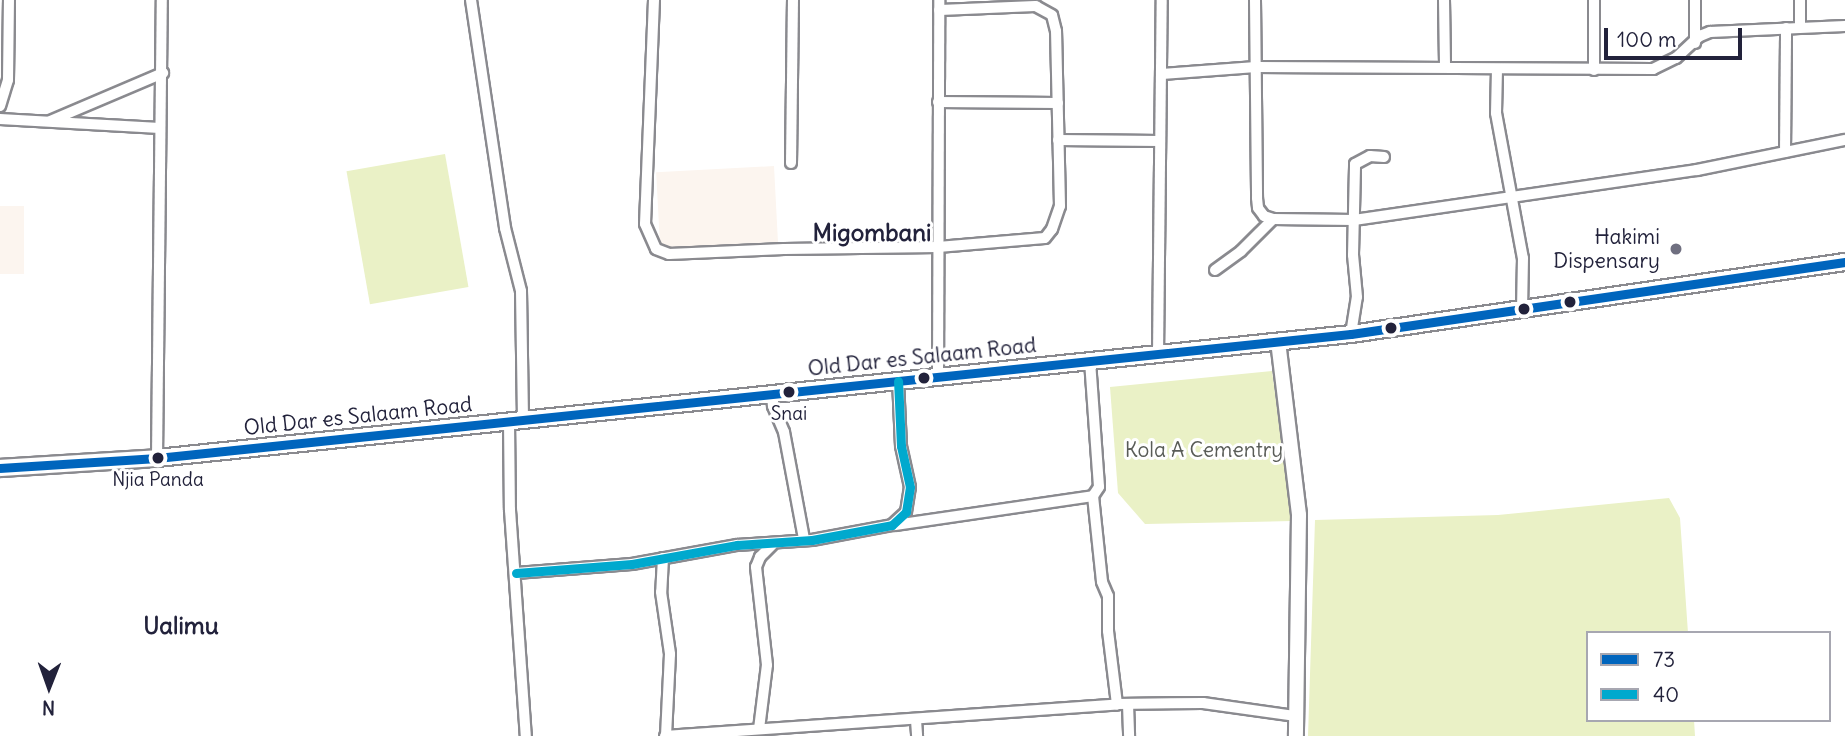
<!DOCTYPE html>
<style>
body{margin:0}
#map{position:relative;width:1845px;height:736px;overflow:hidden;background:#fff;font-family:Delius,sans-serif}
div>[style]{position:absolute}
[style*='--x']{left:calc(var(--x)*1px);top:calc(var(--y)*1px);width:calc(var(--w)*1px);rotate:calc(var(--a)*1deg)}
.built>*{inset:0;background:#fcf5ef;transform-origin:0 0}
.green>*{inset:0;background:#eaf1c6;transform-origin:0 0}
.roads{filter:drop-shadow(2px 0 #8a8a8f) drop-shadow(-2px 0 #8a8a8f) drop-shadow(0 2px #8a8a8f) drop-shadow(0 -2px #8a8a8f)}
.minor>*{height:10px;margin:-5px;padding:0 5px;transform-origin:5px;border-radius:5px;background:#fff}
.tertiary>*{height:14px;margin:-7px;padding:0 7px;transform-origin:7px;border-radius:7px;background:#fff}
.secondary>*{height:16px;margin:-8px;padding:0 8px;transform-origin:8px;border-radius:8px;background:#fff}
.bus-1>*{height:9px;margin:-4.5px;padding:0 4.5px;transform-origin:4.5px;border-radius:4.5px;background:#0065bd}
.bus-2>*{height:9px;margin:-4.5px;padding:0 4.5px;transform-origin:4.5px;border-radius:4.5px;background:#00a9ce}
.dots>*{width:19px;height:19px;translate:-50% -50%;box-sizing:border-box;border:4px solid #fff;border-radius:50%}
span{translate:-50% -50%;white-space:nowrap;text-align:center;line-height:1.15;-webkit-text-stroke:6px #fff;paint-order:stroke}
.bus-label{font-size:19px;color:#22223b}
.poi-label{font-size:21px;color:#22223b}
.right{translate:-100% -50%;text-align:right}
.street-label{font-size:21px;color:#22223b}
.park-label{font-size:21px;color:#595c57}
.quarter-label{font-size:24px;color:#22223b;font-weight:700}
.legend{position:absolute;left:1586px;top:631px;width:245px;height:91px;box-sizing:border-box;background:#fff;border:2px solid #a7a7b1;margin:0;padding:9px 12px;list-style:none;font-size:21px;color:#22223b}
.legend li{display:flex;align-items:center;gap:14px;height:35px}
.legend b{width:35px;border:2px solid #a7a7b1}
.north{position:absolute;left:14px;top:652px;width:70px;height:70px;-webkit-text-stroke:5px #fff;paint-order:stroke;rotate:181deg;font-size:19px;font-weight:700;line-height:28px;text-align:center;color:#22223b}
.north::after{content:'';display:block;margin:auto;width:24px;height:32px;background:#22223b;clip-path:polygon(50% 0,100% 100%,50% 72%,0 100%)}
.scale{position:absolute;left:1604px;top:28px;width:138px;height:32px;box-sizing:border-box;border:4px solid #22223b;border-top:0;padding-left:9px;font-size:21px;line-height:24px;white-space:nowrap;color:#22223b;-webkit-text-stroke:5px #fff;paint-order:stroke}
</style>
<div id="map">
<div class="built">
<div style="left:774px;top:166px;width:76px;height:118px;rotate:87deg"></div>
<div style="left:0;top:206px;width:24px;height:68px"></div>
</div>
<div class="green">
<div style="left:445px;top:154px;width:135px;height:100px;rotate:80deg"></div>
<div style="clip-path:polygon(1272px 371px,1292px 521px,1145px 524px,1118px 493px,1110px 387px)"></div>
<div style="clip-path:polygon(1669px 498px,1680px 518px,1688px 633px,1588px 633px,1588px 720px,1694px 720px,1695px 736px,1308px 736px,1315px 520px,1498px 515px)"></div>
</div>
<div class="roads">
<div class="minor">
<div style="--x:471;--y:0;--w:231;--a:81.5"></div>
<div style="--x:505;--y:228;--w:65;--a:75.7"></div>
<div style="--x:521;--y:291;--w:129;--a:89.1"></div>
<div style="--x:654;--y:0;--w:224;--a:92.3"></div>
<div style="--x:645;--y:224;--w:27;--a:66"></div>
<div style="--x:656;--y:249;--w:14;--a:21"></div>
<div style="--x:669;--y:254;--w:115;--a:-2.5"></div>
<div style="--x:784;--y:249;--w:154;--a:-0.7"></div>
<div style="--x:938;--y:247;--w:107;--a:-4.8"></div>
<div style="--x:1045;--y:238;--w:11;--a:-52"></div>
<div style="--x:1052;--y:229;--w:24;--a:-71"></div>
<div style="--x:1060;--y:206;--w:175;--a:-91.3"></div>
<div style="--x:1056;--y:31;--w:16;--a:-104"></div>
<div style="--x:1052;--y:15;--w:18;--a:-151"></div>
<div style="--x:1036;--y:6;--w:97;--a:177.6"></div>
<div style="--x:1255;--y:0;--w:198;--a:89.4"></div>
<div style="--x:1257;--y:198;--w:10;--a:84"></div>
<div style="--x:1258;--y:208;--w:10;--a:53"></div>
<div style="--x:1264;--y:216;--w:9;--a:18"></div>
<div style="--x:1273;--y:219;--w:81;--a:0.7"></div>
<div style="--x:1354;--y:220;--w:347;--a:-8.3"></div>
<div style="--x:1697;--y:170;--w:151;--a:-11.5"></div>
<div style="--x:1444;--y:0;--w:66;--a:89.1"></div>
<div style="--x:1695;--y:0;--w:43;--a:90"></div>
<div style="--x:1800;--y:0;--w:27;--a:90"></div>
<div style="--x:1497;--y:69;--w:44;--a:91.3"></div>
<div style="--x:1496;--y:113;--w:147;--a:79.5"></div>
<div style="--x:1523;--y:258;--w:50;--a:91.1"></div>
<div style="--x:1594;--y:70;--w:70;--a:-90"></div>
<div style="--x:1162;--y:74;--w:94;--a:-4.3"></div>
<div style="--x:1256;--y:67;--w:397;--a:0.3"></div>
<div style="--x:1653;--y:69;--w:25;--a:-26"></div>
<div style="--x:1676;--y:58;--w:33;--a:-43"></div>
<div style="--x:1700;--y:36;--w:11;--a:-22"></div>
<div style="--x:1710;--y:32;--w:135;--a:-2.5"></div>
<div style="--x:938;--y:102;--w:120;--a:0.5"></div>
<div style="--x:0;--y:106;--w:27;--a:-73"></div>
<div style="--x:8;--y:80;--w:80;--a:-89.3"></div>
<div style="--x:0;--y:119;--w:160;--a:3.2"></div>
<div style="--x:50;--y:121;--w:123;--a:-23"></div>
<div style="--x:1058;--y:140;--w:102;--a:0.6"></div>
<div style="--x:1785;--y:152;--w:124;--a:-89.5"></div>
<div style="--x:791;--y:163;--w:163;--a:-89.3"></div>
<div style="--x:1215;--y:270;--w:32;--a:-36"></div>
<div style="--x:1241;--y:251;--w:45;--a:-45"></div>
<div style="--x:1351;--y:334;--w:37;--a:-81"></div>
<div style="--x:1357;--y:297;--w:42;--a:-95.4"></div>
<div style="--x:1353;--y:255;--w:91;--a:-88.7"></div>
<div style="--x:1355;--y:164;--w:17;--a:-28"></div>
<div style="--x:1370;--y:156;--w:14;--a:4"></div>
<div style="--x:1158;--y:354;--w:354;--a:-89.4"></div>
<div style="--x:1090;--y:361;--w:126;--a:85.9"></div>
<div style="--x:1099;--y:487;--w:11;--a:124"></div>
<div style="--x:1093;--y:496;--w:86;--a:84"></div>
<div style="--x:1102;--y:582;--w:15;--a:67"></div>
<div style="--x:1108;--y:596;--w:35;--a:90"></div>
<div style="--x:1108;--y:631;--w:74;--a:83"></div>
<div style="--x:938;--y:376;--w:376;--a:-89.8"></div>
<div style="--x:772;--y:393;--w:13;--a:86"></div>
<div style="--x:773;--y:406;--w:28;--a:67"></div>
<div style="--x:784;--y:432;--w:109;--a:79.4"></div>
<div style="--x:509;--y:421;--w:89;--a:89.4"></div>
<div style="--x:510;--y:510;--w:227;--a:86"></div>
<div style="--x:157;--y:458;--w:458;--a:-89.4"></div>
<div style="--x:895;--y:525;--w:200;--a:-8.3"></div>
<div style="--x:663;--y:558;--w:34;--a:93"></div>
<div style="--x:661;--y:592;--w:63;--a:81.7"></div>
<div style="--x:670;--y:654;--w:82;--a:92.8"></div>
<div style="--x:516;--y:573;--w:116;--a:-4.4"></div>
<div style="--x:632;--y:564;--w:107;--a:-10.3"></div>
<div style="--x:737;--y:545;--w:75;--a:-3.8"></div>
<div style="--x:812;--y:540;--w:81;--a:-10.6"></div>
<div style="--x:892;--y:525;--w:19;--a:-43"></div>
<div style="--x:906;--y:512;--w:25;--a:-81"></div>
<div style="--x:910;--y:487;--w:42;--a:-102.4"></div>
<div style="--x:901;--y:446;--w:65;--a:-92.6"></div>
<div style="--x:1128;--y:704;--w:32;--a:88"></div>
<div style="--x:916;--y:720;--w:16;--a:86"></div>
<div style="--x:759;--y:729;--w:64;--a:-82.9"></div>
<div style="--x:767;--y:665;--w:99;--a:-96.4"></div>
<div style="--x:756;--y:567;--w:11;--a:-68"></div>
<div style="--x:760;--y:557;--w:17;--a:-45"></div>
<div style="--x:665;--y:736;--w:453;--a:-4"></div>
<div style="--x:1117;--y:704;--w:86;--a:-0.7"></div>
<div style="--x:1203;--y:703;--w:94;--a:8"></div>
</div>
<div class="tertiary">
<div style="--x:1278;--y:341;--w:175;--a:83.1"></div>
<div style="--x:1299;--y:515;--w:221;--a:90.8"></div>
</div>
<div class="secondary">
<div style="--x:0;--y:468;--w:157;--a:-3.6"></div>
<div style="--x:157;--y:458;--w:1200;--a:-5.93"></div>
<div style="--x:1351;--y:334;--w:499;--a:-8.3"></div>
</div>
</div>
<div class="bus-1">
<div style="--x:0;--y:468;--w:157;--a:-3.6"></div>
<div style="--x:157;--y:458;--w:1200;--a:-5.93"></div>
<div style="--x:1351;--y:334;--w:499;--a:-8.3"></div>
</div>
<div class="bus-2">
<div style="--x:516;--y:573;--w:116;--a:-4.4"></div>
<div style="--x:632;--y:564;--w:107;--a:-10.3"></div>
<div style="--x:737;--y:545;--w:75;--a:-3.8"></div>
<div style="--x:812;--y:540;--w:81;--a:-10.6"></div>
<div style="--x:892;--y:525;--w:19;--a:-43"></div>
<div style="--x:906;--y:512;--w:25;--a:-81"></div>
<div style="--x:910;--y:487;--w:42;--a:-102.4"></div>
<div style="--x:901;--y:446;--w:65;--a:-92.6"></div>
</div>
<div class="dots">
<div style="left:1676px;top:249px;background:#6f6f80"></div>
<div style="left:1570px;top:302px;background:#22223b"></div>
<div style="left:1524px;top:309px;background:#22223b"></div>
<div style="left:1391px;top:328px;background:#22223b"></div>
<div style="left:924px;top:378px;background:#22223b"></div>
<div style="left:789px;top:392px;background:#22223b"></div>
<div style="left:158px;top:458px;background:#22223b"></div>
</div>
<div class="bus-label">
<span style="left:789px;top:414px">Snai</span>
<span style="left:158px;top:480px">Njia Panda</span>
</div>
<div class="poi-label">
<span class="right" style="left:1660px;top:249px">Hakimi<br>Dispensary</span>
</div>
<div class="street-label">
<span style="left:922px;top:357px;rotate:-6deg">Old Dar es Salaam Road</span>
<span style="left:358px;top:416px;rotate:-6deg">Old Dar es Salaam Road</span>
</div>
<div class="park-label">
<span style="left:1204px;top:450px">Kola A Cementry</span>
</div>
<div class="quarter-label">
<span style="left:872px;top:233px">Migombani</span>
<span style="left:181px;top:626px">Ualimu</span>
</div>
<ul class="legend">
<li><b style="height:9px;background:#0065bd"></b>73</li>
<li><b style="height:9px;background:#00a9ce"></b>40</li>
</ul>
<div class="north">N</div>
<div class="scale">100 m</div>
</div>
